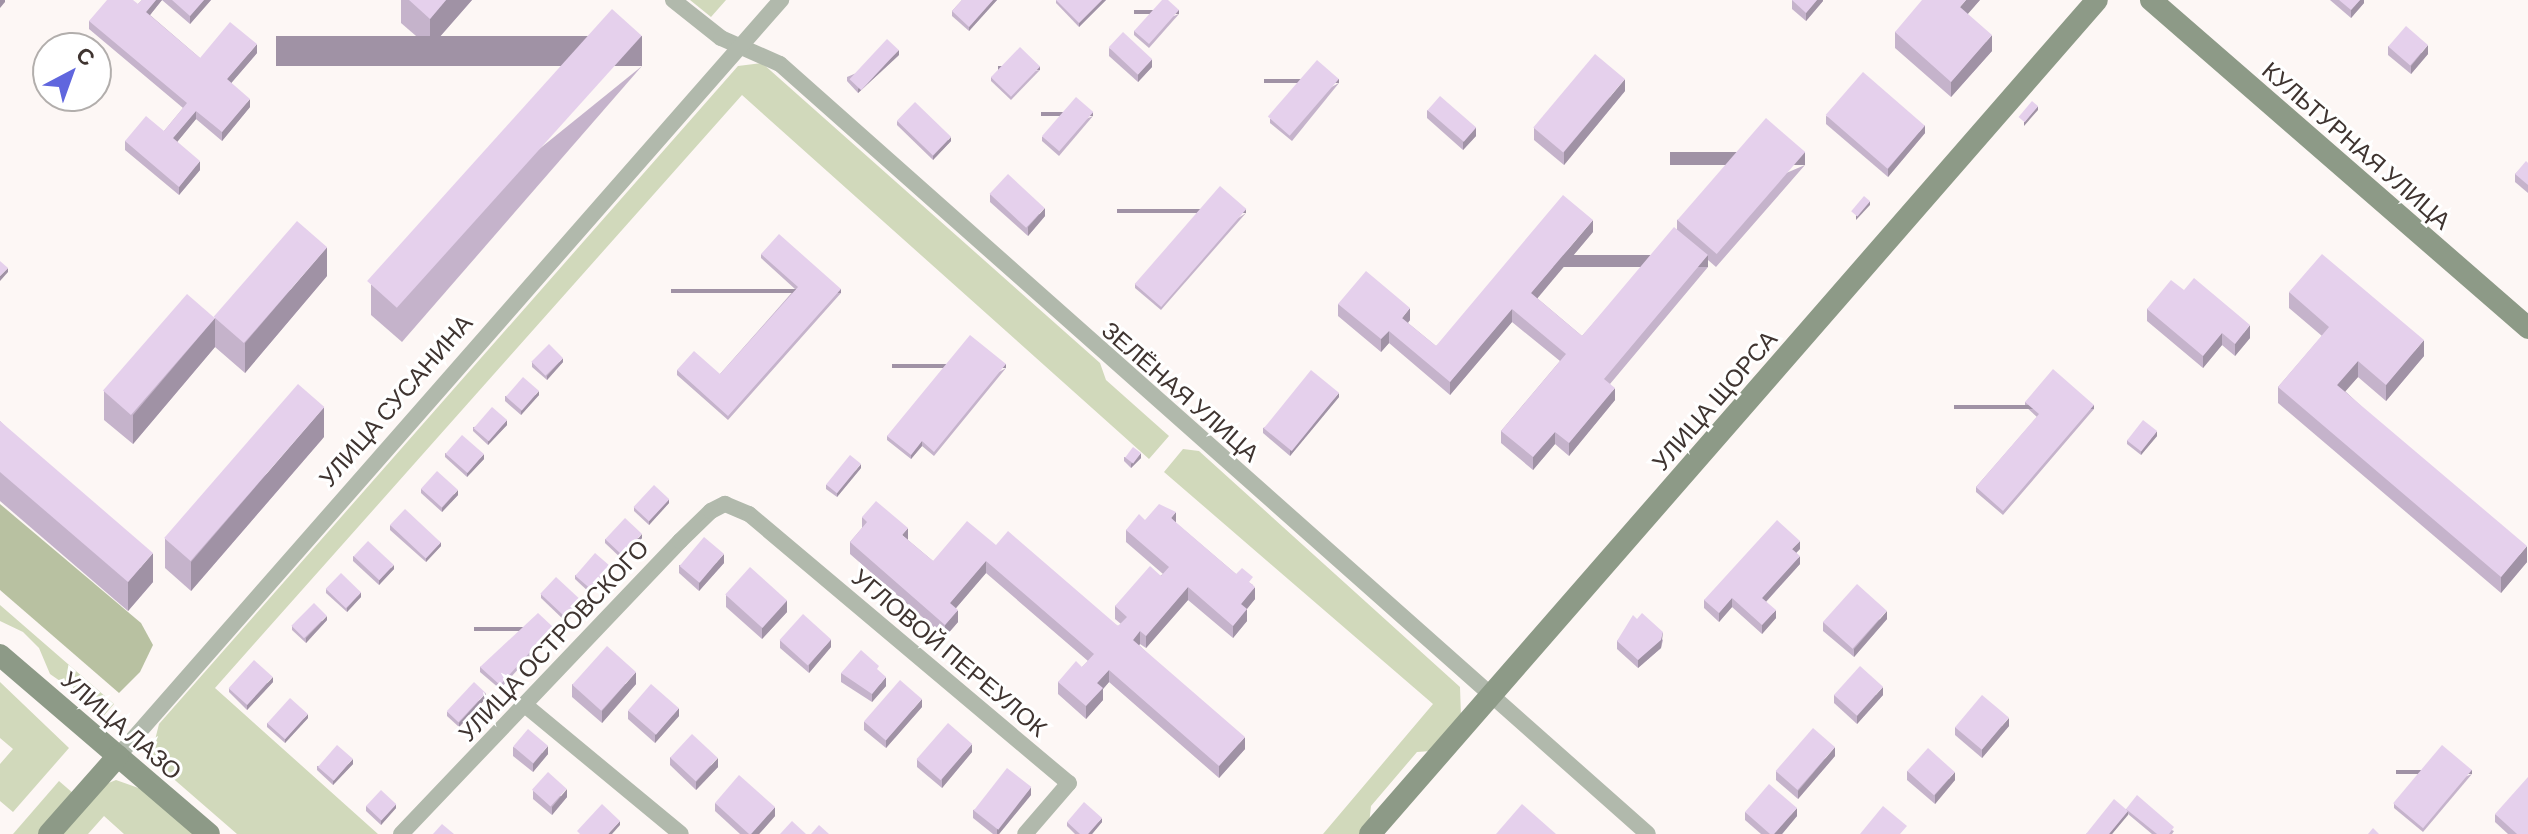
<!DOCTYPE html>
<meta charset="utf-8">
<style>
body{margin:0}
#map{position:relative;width:2528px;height:834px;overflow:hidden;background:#fdf7f5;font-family:Barlow,sans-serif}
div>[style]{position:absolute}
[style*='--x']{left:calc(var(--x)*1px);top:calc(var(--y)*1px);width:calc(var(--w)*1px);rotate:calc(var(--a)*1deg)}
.green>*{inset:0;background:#d1d9bb}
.forest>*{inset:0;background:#b8c1a1}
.street>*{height:16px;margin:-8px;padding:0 8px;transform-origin:8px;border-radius:8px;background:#b1b9ac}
.secondary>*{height:22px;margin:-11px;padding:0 11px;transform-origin:11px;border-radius:11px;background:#8d9a87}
.wall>*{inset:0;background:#c5b3cb}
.shaded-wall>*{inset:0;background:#a092a5;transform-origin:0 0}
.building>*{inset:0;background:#e5d0ec;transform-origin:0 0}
span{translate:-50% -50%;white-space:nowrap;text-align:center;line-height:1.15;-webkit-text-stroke:6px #fff;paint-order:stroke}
.street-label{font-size:24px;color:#3f3430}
.north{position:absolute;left:32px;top:32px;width:80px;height:80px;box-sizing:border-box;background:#fff;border:2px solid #b2aeac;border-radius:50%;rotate:41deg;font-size:22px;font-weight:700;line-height:32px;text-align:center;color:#3f3430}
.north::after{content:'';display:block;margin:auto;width:28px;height:36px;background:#6066de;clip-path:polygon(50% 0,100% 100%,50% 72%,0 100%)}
</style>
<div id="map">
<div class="green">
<div style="clip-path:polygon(690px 0,726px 0,711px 17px)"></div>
<div style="clip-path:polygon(762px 63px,1100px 363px,1106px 380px,1169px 436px,1149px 459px,742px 95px,215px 688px,378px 834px,237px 834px,161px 768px,152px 752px,159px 724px,738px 66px)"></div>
<div style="clip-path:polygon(1183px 449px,1199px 451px,1460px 687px,1461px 717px,1431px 751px,1417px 752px,1371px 806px,1369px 824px,1360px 834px,1323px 834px,1433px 704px,1164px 472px)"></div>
<div style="clip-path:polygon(0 605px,114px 704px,101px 719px,90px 702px,50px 674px,39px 648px,23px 632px,0 621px)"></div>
<div style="clip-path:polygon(0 682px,69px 748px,13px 812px,0 801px,0 764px,13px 749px,0 738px)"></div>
<div style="clip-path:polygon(116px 780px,147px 791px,197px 834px,124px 834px,104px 816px,88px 834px,61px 834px,106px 784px)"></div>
<div style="clip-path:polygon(59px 781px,74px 794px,39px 834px,13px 834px)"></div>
</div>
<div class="forest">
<div style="clip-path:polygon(0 504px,141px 623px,153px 645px,140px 672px,119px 693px,0 590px)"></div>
</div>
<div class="street">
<div style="--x:673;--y:0;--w:61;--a:38.4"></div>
<div style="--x:721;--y:38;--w:64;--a:23.8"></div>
<div style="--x:780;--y:64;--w:1160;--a:41.58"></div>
<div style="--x:525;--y:705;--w:202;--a:39.6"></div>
<div style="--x:118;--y:756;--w:1006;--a:-48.75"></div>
<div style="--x:401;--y:834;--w:405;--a:-46.4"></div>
<div style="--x:680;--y:541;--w:43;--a:-44.1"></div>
<div style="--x:711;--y:511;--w:16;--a:-27"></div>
<div style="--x:725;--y:504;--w:26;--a:23"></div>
<div style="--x:749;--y:514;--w:418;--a:40.1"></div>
<div style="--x:1069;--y:783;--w:67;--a:130.8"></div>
</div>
<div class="secondary">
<div style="--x:2151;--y:0;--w:500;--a:41"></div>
<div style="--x:0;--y:655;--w:275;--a:40.6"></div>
<div style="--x:49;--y:834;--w:104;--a:-48.5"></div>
<div style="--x:1370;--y:834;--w:1106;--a:-48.92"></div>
</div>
<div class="wall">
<div style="clip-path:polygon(142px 0,211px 0,190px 24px,162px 0,150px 15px,200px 58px,257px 53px,231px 83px,250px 107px,222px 141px,196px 119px,177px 142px,200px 170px,179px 195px,125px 150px,125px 141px,164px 131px,183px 108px,89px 29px,89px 21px,138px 4px)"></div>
<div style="clip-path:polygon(401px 0,472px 0,430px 48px,401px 23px)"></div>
<div style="clip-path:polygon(962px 0,997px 0,969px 31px,952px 16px,952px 11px)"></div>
<div style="clip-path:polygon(1056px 0,1106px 0,1079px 27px,1056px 3px)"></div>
<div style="clip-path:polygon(1792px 0,1823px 0,1823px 1px,1806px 21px,1792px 9px)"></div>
<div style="clip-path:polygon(1980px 0,1967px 14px,1992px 51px,1951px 97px,1895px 48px,1895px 32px)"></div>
<div style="clip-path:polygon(2330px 0,2364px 0,2364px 3px,2351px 18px)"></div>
<div style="clip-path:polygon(1179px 14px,1149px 48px,1134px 35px,1134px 31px)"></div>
<div style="clip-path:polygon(2388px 46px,2428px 54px,2411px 74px,2388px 55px)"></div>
<div style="clip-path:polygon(1109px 48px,1152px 67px,1138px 82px,1109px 56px)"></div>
<div style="clip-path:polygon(899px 55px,858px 93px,847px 81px,847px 77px)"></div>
<div style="clip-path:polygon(642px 66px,402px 342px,371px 315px,371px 285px)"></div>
<div style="clip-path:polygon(1040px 70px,1011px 100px,991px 81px,991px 77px)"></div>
<div style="clip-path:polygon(1339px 83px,1292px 141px,1270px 123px,1270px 119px)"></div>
<div style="clip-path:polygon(1625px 91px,1564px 165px,1534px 140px,1534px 128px)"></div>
<div style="clip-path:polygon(1427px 110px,1476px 136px,1463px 150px,1427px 118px)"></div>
<div style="clip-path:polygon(1093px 116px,1059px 156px,1042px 141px,1042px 137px)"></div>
<div style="clip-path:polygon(1826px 116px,1925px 133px,1888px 177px,1826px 124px)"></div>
<div style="clip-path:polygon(897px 121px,951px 141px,933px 160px,897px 125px)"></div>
<div style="clip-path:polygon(2528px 163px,2528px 193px,2515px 182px,2515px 174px)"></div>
<div style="clip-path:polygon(1805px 165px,1716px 267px,1708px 260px,1708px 267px,1610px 384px,1615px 400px,1569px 456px,1555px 444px,1533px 470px,1501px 443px,1501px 431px,1560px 361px,1512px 322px,1450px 395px,1389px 343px,1381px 352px,1338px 316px,1338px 304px,1410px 320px,1408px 323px,1436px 346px,1593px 232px,1537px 298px,1582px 336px,1677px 229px,1677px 220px)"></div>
<div style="clip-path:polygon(990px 194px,1045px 216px,1028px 236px,990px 202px)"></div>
<div style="clip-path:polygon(1246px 213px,1161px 310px,1135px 288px,1135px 284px)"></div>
<div style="clip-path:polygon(761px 254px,841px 293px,728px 420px,677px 375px,677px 370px,720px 374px,795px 289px,761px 258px)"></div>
<div style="clip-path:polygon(327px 276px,245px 373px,215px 347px,133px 444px,104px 420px,104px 391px,215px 318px)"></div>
<div style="clip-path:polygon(2184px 290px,2250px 338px,2235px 356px,2222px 345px,2203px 368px,2147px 321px,2147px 309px)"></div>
<div style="clip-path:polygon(2289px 292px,2424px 356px,2386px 401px,2358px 377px,2345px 391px,2527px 562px,2501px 593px,2278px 403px,2278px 387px,2322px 336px,2289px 308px)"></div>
<div style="clip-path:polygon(532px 362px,563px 362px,547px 380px,532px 367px)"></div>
<div style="clip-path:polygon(1006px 368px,934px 456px,922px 446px,911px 459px,887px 440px,887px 436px)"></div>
<div style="clip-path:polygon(539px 395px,521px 415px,505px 401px,505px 396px)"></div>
<div style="clip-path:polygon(1339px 397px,1290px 456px,1263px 433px,1263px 428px)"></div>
<div style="clip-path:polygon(2025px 402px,2094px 409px,2003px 515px,1976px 492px,1976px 487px,2037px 417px,2025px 406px)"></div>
<div style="clip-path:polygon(0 421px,153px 582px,128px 611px,0 501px)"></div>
<div style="clip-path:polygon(507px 425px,488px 445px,473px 431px,473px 427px)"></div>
<div style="clip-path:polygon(2157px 436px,2141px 455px,2127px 444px,2127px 440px)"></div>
<div style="clip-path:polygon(324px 437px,191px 591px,165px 568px,165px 539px)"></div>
<div style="clip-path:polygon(445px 453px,484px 459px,467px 477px,445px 457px)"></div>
<div style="clip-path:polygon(1124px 457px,1141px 458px,1131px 468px,1124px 461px)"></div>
<div style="clip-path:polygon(861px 468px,837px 497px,826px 489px,826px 485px)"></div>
<div style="clip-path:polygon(421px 489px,458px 495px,442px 512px,421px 493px)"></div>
<div style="clip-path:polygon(669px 503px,649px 525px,634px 511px,634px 507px)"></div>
<div style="clip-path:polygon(862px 517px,908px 540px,933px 561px,996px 545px,1118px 626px,1121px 624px,1115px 619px,1115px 606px,1163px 574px,1126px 542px,1126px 530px,1145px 520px,1176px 523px,1236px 574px,1253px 585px,1255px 599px,1247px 609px,1247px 621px,1233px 638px,1188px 600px,1146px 648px,1140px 644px,1139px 645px,1245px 749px,1219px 778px,1109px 682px,1103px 689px,1103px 700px,1086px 719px,1058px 694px,1058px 682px,1082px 667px,1088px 661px,986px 573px,956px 608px,958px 622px,945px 637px,850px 554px,850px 542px,862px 528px)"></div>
<div style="clip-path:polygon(390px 525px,441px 546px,426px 562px,390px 530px)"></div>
<div style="clip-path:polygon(642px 538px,623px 560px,605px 543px,605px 539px)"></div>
<div style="clip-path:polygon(1800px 549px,1796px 553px,1800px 564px,1766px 602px,1776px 618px,1762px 634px,1732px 607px,1719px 622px,1704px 608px,1704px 600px)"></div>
<div style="clip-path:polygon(353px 556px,394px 569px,379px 585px,353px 561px)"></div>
<div style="clip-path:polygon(724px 563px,699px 591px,679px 573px,679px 565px)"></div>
<div style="clip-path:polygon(611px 572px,591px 594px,575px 579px,575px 575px)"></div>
<div style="clip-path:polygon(326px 589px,361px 597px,347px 612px,326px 593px)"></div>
<div style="clip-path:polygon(541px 594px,582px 605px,566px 622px,541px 598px)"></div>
<div style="clip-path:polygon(726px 595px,787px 612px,762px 639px,726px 607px)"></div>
<div style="clip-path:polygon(1637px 619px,1663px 640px,1661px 648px,1638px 668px,1617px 649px,1617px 641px)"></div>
<div style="clip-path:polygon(1887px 619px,1854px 657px,1823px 631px,1823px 622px)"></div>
<div style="clip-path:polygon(327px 620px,306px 643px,292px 630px,292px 626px)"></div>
<div style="clip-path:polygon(553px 631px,500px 689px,480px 672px,480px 667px)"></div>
<div style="clip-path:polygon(780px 640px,831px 647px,809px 673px,780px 648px)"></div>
<div style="clip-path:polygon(841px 673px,886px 686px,872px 702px,841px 682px)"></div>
<div style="clip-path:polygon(273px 682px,247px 710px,229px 692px,229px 688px)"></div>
<div style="clip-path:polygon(572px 684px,636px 684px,602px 723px,572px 697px)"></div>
<div style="clip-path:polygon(1834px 695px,1883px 695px,1857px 724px,1834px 703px)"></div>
<div style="clip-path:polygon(486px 698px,459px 727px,447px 716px,447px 712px)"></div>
<div style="clip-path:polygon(922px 707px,886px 748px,864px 730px,864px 722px)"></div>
<div style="clip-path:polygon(628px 711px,679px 716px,655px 743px,628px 719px)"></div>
<div style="clip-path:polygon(308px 718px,285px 743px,267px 727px,267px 723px)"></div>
<div style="clip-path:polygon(2009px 726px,1982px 758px,1955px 735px,1955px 727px)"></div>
<div style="clip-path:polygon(513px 747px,548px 754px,533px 772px,513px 756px)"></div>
<div style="clip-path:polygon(972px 752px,942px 788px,917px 767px,917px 759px)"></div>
<div style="clip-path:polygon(1835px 756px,1798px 799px,1776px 780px,1776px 771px)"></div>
<div style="clip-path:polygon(670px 757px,718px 767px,696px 790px,670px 765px)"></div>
<div style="clip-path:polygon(353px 764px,333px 785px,317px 770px,317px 766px)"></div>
<div style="clip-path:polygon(1907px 771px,1955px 780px,1935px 804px,1907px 780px)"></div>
<div style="clip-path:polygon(2472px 774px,2423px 832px,2394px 808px,2394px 804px)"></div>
<div style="clip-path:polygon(533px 791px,567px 797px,552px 815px,533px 799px)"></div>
<div style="clip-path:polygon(1031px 795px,999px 834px,993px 834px,973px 818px,973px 810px)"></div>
<div style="clip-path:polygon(715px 803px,775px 816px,759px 834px,740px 834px,715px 811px)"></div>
<div style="clip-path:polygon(366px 806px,396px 808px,381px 825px,366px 811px)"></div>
<div style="clip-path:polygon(2126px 809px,2174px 831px,2172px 834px,2152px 834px,2128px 814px,2112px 834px,2086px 834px)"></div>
<div style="clip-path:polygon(1745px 812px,1797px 816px,1782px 834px,1761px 834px,1745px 820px)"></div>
<div style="clip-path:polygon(2495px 814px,2528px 834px,2508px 834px,2495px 822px)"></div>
<div style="clip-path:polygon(1067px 822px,1102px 822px,1092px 834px,1075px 834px,1067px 826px)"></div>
</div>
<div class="shaded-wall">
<div style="clip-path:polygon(0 0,5px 0,5px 2px,0 8px)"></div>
<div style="clip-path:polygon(156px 0,162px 0,146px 20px,146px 12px)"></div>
<div style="clip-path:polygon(204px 0,211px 0,190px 24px,190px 16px)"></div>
<div style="clip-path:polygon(446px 0,472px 0,430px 48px,430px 19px)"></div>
<div style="clip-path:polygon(993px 0,997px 0,969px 31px,969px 27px)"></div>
<div style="clip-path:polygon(1102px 0,1106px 0,1079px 27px,1079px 23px)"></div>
<div style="clip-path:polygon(1817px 0,1823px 0,1823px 1px,1806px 21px,1806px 13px)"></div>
<div style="clip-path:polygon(1966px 0,1980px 0,1960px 23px,1960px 7px)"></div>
<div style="clip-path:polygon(2360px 0,2364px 0,2364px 3px,2351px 18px,2351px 10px)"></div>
<div style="left:1179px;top:10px;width:4px;height:45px;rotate:90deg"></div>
<div style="clip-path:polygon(1992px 35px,1992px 51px,1951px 97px,1951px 82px)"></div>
<div style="left:642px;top:36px;width:30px;height:366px;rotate:90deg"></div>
<div style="clip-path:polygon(257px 44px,257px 53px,227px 88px,227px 79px)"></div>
<div style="clip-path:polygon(2428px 45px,2428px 54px,2411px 74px,2411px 66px)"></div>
<div style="clip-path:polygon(899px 50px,899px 55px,858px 93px,858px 89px)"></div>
<div style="clip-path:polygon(1152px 59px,1152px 67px,1138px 82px,1138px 74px)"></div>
<div style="left:1040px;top:66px;width:4px;height:42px;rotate:90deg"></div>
<div style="left:1339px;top:79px;width:4px;height:75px;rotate:90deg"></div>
<div style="clip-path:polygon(1625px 79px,1625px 91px,1564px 165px,1564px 152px)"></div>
<div style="clip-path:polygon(250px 99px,250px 107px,222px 141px,222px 132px)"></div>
<div style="clip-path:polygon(2038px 106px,2038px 110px,2024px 126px,2024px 122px)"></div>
<div style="clip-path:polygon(196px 111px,196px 119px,173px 147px,173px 138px)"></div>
<div style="left:1093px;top:112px;width:4px;height:52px;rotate:90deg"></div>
<div style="clip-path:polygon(1925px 125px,1925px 133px,1888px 177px,1888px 169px)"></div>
<div style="clip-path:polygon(1476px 127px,1476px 136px,1463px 150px,1463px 142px)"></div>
<div style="clip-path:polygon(951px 137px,951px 141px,933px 160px,933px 156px)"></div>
<div style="left:1805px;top:152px;width:13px;height:135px;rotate:90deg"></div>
<div style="clip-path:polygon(200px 161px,200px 170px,179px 195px,179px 187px)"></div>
<div style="clip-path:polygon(1870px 201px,1870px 205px,1856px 220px,1856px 216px)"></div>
<div style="clip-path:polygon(1045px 208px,1045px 216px,1028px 236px,1028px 227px)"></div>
<div style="left:1246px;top:209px;width:4px;height:129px;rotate:90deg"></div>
<div style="clip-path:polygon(1593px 220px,1593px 232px,1531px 306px,1531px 293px)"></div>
<div style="clip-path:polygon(327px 247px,327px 276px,245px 373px,245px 343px)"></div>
<div style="left:1708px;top:255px;width:12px;height:162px;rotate:90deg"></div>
<div style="clip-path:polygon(8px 268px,8px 272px,0 281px,0 276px)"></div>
<div style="left:841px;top:289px;width:4px;height:170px;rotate:90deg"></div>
<div style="clip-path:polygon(1410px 308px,1410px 320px,1402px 330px,1402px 318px)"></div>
<div style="clip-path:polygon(1512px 309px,1512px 322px,1450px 395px,1450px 382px)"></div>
<div style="clip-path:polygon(215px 318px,215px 347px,133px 444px,133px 415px)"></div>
<div style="clip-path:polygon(2250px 325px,2250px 338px,2235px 356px,2235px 344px)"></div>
<div style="clip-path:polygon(1389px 331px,1389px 343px,1381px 352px,1381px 339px)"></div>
<div style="clip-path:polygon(2222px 333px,2222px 345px,2203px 368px,2203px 356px)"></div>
<div style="clip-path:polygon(2424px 340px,2424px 356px,2386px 401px,2386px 385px)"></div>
<div style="clip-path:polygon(563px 358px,563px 362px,547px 380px,547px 376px)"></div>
<div style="clip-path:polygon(2358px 361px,2358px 377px,2337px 401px,2337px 385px)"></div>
<div style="left:1006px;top:364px;width:4px;height:114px;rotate:90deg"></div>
<div style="clip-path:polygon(1615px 388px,1615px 400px,1569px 456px,1569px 443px)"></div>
<div style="clip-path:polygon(539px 391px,539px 395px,521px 415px,521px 411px)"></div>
<div style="clip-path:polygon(1339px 393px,1339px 397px,1290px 456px,1290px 451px)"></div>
<div style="left:2094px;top:405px;width:4px;height:140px;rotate:90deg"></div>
<div style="clip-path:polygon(324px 407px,324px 437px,191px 591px,191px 562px)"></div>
<div style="clip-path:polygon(507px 420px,507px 425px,488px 445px,488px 441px)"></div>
<div style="clip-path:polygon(2157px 431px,2157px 436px,2141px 455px,2141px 451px)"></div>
<div style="clip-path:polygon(1555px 432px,1555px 444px,1533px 470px,1533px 457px)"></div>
<div style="clip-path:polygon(922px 441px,922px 446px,911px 459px,911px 455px)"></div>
<div style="clip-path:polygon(1141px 453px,1141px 458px,1131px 468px,1131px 464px)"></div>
<div style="clip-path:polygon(484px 454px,484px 459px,467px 477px,467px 473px)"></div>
<div style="clip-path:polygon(861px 464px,861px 468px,837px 497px,837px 493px)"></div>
<div style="clip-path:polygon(458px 490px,458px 495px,442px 512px,442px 508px)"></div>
<div style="clip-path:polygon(669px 499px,669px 503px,649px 525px,649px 521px)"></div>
<div style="clip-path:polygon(1176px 512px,1176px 524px,1171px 518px)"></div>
<div style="clip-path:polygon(908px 528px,908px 540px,902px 535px)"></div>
<div style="clip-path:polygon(642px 534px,642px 538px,623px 560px,623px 556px)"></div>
<div style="clip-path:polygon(1800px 541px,1800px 549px,1792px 557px,1792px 549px)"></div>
<div style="clip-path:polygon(441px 542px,441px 546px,426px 562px,426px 558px)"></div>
<div style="clip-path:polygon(2527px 546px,2527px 562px,2501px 593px,2501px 577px)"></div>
<div style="clip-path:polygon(153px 553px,153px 582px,128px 611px,128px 582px)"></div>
<div style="clip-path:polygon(724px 554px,724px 563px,699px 591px,699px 582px)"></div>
<div style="clip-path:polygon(1800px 556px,1800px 564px,1762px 606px,1762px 598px)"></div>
<div style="clip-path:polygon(986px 561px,986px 573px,950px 615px,950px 603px)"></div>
<div style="clip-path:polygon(394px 565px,394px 569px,379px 585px,379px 580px)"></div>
<div style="clip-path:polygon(611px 567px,611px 572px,591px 594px,591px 590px)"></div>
<div style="clip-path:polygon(1188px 587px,1188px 600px,1146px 648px,1146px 636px)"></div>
<div style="clip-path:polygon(1255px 587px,1255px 599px,1241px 616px,1241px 604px)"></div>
<div style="clip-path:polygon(361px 592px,361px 597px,347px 612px,347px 608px)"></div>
<div style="clip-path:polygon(1732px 598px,1732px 607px,1719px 622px,1719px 613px)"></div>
<div style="clip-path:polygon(787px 600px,787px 612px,762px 639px,762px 627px)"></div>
<div style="clip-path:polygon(582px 601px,582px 605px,566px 622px,566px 618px)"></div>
<div style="clip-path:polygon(1247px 609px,1247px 621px,1233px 638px,1233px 626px)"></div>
<div style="clip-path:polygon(958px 610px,958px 622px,945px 637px,945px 625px)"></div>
<div style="clip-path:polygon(1776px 610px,1776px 618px,1762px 634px,1762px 625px)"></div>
<div style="clip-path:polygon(1887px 611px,1887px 619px,1854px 657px,1854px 649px)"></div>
<div style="clip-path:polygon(327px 616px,327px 620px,306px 643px,306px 638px)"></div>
<div style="left:553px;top:627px;width:4px;height:79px;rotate:90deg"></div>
<div style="clip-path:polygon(1140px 631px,1140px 644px,1133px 652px,1133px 640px)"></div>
<div style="clip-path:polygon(1663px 632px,1661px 648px,1638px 668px,1638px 660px)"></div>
<div style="clip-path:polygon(831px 639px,831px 647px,809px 673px,809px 665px)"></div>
<div style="clip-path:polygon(1109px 670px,1109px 682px,1103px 689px,1103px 700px,1086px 719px,1086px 706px,1097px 683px)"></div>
<div style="clip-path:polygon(636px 672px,636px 684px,602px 723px,602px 711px)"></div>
<div style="clip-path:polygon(273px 677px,273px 682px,247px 710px,247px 705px)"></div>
<div style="clip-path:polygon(886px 677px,886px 686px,872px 702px,872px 694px)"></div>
<div style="clip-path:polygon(1883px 687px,1883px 695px,1857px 724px,1857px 716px)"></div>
<div style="clip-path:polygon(486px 693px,486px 698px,459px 727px,459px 723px)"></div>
<div style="clip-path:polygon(922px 699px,922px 707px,886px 748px,886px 740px)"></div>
<div style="clip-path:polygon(679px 708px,679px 716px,655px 743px,655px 735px)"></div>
<div style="clip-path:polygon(308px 714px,308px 718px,285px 743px,285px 739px)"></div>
<div style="clip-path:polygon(2009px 718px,2009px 726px,1982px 758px,1982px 749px)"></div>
<div style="clip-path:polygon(1245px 737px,1245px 749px,1219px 778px,1219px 766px)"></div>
<div style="clip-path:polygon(972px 744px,972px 752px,942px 788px,942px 779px)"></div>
<div style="clip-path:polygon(548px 746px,548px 754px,533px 772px,533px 764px)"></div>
<div style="clip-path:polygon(1835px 747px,1835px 756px,1798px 799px,1798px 791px)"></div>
<div style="clip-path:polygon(718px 758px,718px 767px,696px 790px,696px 782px)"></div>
<div style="clip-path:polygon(353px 759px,353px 764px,333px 785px,333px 781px)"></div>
<div style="left:2472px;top:770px;width:4px;height:76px;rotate:90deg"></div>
<div style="clip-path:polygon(1955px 772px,1955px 780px,1935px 804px,1935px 795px)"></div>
<div style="clip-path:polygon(1031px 787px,1031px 795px,999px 834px,997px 834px,997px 829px)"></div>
<div style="clip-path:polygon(567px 789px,567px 797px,552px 815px,552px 807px)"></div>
<div style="clip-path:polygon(396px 804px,396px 808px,381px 825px,381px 820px)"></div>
<div style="clip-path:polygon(775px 807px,775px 816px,759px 834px,751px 834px)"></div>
<div style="clip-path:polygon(1797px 808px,1797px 816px,1782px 834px,1774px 834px)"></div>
<div style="clip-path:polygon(2128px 811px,2128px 815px,2112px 834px,2109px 834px)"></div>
<div style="clip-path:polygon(1102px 818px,1102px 822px,1092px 834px,1088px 834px)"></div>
<div style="clip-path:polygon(620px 821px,620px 825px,612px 834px,608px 834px)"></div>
</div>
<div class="building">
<div style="clip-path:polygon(107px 0,133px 0,138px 4px,142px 0,156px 0,146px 12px,200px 58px,230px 22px,257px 44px,227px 79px,250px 99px,222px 132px,196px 111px,173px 138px,200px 161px,179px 187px,125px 141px,146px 116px,164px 131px,187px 103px,89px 21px)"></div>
<div style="clip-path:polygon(172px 0,204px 0,190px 16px)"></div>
<div style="clip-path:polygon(409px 0,446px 0,430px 19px)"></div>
<div style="clip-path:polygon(962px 0,993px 0,969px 27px,952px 11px)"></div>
<div style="clip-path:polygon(1056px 0,1102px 0,1079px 23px)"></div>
<div style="clip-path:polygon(1162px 0,1168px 0,1179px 10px,1149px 44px,1134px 31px)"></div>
<div style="clip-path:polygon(1792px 0,1817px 0,1806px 13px)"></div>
<div style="clip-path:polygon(1922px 0,1966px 0,1960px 7px,1992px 35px,1951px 82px,1895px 32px)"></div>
<div style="clip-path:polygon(2339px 0,2360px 0,2351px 10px)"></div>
<div style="left:612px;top:9px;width:40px;height:366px;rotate:42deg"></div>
<div style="left:2406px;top:26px;width:29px;height:27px;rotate:41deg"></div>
<div style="left:1123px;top:32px;width:40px;height:21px;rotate:43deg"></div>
<div style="left:887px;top:39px;width:16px;height:55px;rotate:43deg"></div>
<div style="left:1020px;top:47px;width:28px;height:42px;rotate:44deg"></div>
<div style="left:1595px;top:54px;width:39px;height:96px;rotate:40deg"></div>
<div style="left:1317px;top:60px;width:29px;height:75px;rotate:41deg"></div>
<div style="left:1863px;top:72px;width:82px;height:57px;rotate:41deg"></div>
<div style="left:1440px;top:96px;width:48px;height:19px;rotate:41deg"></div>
<div style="left:1076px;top:97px;width:23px;height:52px;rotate:41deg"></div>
<div style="left:2032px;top:101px;width:8px;height:21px;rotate:40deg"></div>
<div style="left:915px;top:102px;width:50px;height:26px;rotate:44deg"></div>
<div style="left:1766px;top:118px;width:52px;height:135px;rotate:41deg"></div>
<div style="clip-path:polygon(2526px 161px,2528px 163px,2528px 185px,2515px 174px)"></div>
<div style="left:1008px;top:174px;width:50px;height:27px;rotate:43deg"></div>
<div style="left:1220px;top:186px;width:35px;height:130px;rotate:41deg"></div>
<div style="clip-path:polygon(1563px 195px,1593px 220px,1531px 293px,1582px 336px,1674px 227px,1708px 255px,1604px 379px,1615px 388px,1569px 443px,1555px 432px,1533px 457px,1501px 431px,1566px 354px,1512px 309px,1450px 382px,1389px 331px,1381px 339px,1338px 304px,1366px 271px,1410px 308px,1402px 318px,1436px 346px)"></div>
<div style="left:1864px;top:196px;width:8px;height:20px;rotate:40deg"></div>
<div style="left:297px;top:221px;width:40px;height:127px;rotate:41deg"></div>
<div style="clip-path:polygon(779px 234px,841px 289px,728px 416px,677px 370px,694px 351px,720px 374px,798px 287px,761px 254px)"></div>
<div style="clip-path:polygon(2322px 254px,2424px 340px,2386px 385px,2358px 361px,2337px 385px,2527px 546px,2501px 577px,2278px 387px,2329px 327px,2289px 292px)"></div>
<div style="clip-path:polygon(0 261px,8px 268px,0 276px)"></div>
<div style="clip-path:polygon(2194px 278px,2250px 325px,2235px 344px,2222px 333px,2203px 356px,2147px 309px,2171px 280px,2184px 290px)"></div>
<div style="left:187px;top:294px;width:37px;height:128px;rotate:41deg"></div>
<div style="clip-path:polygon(970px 335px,1006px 364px,934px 452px,922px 441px,911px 455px,887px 436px)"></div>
<div style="left:549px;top:344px;width:20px;height:25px;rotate:45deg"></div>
<div style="clip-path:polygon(2053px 369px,2094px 405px,2003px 511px,1976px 487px,2039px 414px,2025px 402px)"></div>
<div style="left:1311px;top:370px;width:36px;height:75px;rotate:39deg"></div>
<div style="left:523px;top:377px;width:21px;height:26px;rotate:41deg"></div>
<div style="left:298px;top:384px;width:35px;height:204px;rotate:41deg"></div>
<div style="left:492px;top:407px;width:20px;height:28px;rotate:41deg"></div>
<div style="left:2143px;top:420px;width:18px;height:26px;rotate:38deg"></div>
<div style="clip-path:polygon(0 421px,153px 553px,128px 582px,0 472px)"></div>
<div style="left:462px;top:435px;width:29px;height:25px;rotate:41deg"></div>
<div style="left:1133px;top:447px;width:10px;height:13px;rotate:37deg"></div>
<div style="left:850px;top:455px;width:14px;height:38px;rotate:39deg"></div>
<div style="left:437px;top:471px;width:28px;height:24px;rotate:42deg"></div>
<div style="left:654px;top:485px;width:21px;height:30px;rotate:43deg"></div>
<div style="clip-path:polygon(876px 501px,908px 528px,902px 535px,933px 561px,967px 521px,996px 545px,1008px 531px,1118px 626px,1127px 617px,1115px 606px,1150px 566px,1161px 576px,1169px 567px,1126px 530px,1139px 514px,1145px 520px,1159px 504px,1176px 512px,1171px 518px,1236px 574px,1242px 568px,1253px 577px,1249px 582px,1255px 587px,1241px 604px,1247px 609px,1233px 626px,1188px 587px,1146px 636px,1140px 631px,1133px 640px,1245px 737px,1219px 766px,1109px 670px,1097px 683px,1103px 688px,1086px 706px,1058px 682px,1076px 661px,1082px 667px,1094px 654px,986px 561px,950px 603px,958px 610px,945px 625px,850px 542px,867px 522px,862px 517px)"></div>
<div style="left:405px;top:509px;width:49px;height:22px;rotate:43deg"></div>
<div style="left:625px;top:518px;width:23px;height:29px;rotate:43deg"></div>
<div style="clip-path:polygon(1777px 520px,1800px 541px,1792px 549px,1800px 556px,1762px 598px,1776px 610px,1762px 625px,1732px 598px,1719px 613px,1704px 600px)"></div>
<div style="left:704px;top:537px;width:26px;height:38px;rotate:40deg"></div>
<div style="left:368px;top:541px;width:35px;height:21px;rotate:43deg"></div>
<div style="left:595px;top:553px;width:21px;height:30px;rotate:41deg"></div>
<div style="left:750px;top:567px;width:50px;height:37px;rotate:42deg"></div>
<div style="left:341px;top:573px;width:28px;height:22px;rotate:44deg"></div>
<div style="left:556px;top:577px;width:35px;height:23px;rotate:43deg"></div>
<div style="left:1857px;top:584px;width:40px;height:51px;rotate:42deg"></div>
<div style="left:314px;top:603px;width:18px;height:32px;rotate:45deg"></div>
<div style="clip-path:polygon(538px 613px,553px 627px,500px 685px,480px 667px)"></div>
<div style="clip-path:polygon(1642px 613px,1663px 632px,1661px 640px,1638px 660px,1617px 641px,1633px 615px,1637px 619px)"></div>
<div style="left:803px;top:614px;width:38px;height:35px;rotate:42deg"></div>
<div style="left:607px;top:646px;width:39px;height:52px;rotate:42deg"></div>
<div style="clip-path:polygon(861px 650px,879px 666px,877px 669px,886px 677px,872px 694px,841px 673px)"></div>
<div style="left:254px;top:660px;width:25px;height:38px;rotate:42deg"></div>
<div style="left:1860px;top:666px;width:31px;height:39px;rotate:42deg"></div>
<div style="left:900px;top:680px;width:29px;height:55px;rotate:41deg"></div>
<div style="left:474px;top:682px;width:16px;height:40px;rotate:43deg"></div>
<div style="left:651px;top:684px;width:37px;height:35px;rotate:41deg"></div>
<div style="left:1982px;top:695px;width:35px;height:42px;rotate:40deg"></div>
<div style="left:290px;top:698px;width:24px;height:34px;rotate:42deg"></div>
<div style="left:948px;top:723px;width:32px;height:48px;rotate:41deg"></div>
<div style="left:1813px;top:728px;width:29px;height:57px;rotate:41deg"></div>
<div style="left:528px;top:729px;width:26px;height:23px;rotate:40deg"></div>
<div style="left:692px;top:734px;width:35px;height:32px;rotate:43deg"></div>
<div style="left:337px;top:745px;width:21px;height:29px;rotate:41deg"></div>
<div style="left:2442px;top:745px;width:39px;height:76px;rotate:40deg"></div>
<div style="left:1928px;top:748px;width:36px;height:31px;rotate:42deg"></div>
<div style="left:1007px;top:768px;width:31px;height:54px;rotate:38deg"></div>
<div style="left:548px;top:772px;width:25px;height:24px;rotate:42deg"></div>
<div style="clip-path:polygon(739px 775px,775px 807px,751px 834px,749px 834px,715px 803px)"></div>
<div style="clip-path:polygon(2528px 777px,2528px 834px,2517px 834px,2495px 814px)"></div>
<div style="clip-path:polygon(1769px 784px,1797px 808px,1774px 834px,1770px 834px,1745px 812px)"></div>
<div style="left:381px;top:790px;width:21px;height:22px;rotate:43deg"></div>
<div style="clip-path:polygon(2137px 795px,2174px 827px,2169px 834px,2157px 834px,2126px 809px)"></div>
<div style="clip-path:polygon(2114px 799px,2128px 811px,2109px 834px,2086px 834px)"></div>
<div style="clip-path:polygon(1084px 802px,1102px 818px,1088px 834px,1080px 834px,1067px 822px)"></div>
<div style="clip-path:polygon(602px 804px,620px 821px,608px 834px,580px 834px,577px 831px)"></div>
<div style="clip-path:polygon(1522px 804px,1556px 834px,1496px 834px)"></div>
<div style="clip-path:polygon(1883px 806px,1907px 826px,1900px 834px,1860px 834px)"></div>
<div style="clip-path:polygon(792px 821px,806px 834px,780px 834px)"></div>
<div style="clip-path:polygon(442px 824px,454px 834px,433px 834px)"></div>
<div style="clip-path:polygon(819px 825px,829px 834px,811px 834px)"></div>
<div style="clip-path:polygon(2373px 828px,2379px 834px,2368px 834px)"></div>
</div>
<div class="street-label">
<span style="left:2357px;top:145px;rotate:41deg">КУЛЬТУРНАЯ УЛИЦА</span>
<span style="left:1181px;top:391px;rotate:41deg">ЗЕЛЁНАЯ УЛИЦА</span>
<span style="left:395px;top:400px;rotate:-49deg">УЛИЦА СУСАНИНА</span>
<span style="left:1714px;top:400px;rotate:-49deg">УЛИЦА ЩОРСА</span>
<span style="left:553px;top:640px;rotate:-47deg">УЛИЦА ОСТРОВСКОГО</span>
<span style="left:950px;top:652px;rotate:40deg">УГЛОВОЙ ПЕРЕУЛОК</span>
<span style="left:122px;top:725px;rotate:41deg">УЛИЦА ЛАЗО</span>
</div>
<div class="north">С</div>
</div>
